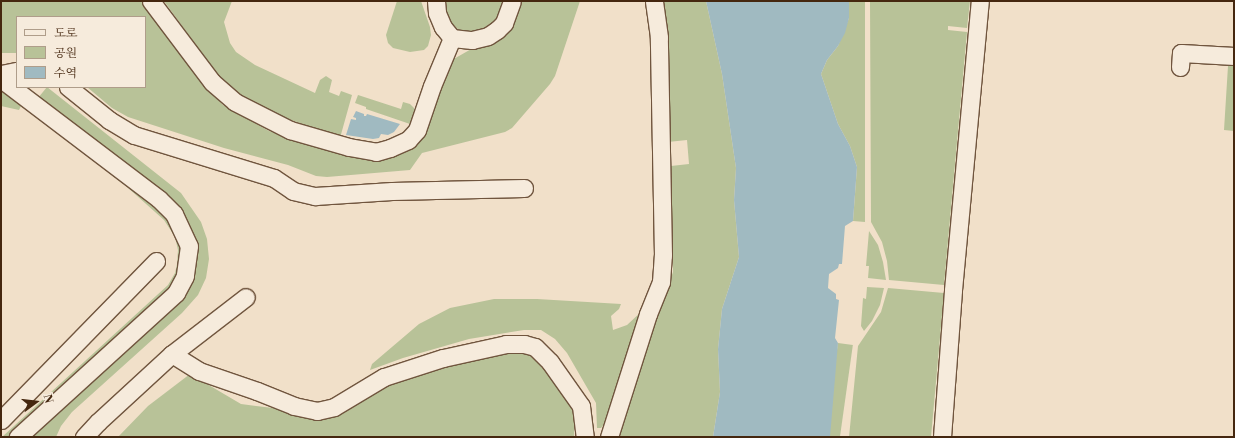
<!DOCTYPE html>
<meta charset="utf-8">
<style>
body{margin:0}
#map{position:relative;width:1235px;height:438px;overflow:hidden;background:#f1e0c9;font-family:"Libre Bodoni","Noto Serif KR",serif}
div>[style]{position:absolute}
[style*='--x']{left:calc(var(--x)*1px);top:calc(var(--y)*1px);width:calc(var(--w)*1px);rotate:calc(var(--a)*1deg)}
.green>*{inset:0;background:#b8c298;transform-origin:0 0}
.water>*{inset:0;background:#a0bac1}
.roads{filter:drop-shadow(1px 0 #70553e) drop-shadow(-1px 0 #70553e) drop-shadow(0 1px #70553e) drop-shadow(0 -1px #70553e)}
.minor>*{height:17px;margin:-8.5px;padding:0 8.5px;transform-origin:8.5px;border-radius:8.5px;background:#f6ebdc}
span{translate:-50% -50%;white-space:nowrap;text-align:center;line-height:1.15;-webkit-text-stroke:3px #f6ebdc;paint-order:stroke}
.frame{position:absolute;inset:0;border:2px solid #45270f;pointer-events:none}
.legend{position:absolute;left:16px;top:16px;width:130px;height:72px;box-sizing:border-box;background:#f6ebdc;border:1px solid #af9d8a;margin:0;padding:5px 7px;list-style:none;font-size:12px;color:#45270f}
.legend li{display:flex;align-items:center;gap:8px;height:20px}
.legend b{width:20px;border:1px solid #af9d8a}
.north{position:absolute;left:16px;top:382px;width:40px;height:40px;-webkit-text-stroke:3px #f6ebdc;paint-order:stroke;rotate:75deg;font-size:11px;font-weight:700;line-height:16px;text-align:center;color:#45270f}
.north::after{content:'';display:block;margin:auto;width:14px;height:18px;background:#45270f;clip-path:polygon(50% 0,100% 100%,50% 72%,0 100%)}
</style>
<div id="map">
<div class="green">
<div style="clip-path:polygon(1px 1px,145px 1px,200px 80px,223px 105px,269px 131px,325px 150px,370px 159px,392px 156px,437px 89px,452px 60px,473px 48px,502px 38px,508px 31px,520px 1px,580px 1px,555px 76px,550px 84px,512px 128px,505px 132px,422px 153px,410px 170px,327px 177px,316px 176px,288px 165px,224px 148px,128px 117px,112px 108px,87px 87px,145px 87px,145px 17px,17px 17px,17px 53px,1px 53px)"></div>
<div style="clip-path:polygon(164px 1px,232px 1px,224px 22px,230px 43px,236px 52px,255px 65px,315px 93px,320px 80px,326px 76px,332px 80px,329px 92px,339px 96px,341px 91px,352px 95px,340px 138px,264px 110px,246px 100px,221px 80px)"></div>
<div style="clip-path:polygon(397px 1px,421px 1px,430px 27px,431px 35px,428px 46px,424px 50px,410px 52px,393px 48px,388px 43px,386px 35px)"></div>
<div style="clip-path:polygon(443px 1px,505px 1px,496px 22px,475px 34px,459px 30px,453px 25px,448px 19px)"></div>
<div style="clip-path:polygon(662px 1px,706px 1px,722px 74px,736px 168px,734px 200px,739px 257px,722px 309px,718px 349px,720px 392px,713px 437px,616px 437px,673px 272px,671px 166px,689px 164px,687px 140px,668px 142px)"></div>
<div style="clip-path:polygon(849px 1px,865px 1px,865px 222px,853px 221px,857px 167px,850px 146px,838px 124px,821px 74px,827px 60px,838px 46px,849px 18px)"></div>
<div style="clip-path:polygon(870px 1px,970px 1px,967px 28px,948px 26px,948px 30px,967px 32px,944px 285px,889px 280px,887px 261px,882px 242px,871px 222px)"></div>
<div style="clip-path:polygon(1234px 59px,1234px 131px,1224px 130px,1228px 66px)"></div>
<div style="clip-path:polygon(1px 86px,23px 102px,19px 110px,1px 106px)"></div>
<div style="clip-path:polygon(47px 87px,181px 193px,201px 222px,207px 239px,209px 259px,206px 278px,198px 295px,182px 313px,72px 412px,61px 426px,56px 437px,25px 437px,168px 306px,192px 237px,38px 98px)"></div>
<div style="clip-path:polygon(358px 95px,401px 109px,403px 102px,410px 104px,414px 108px,414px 111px,410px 124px,366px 109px,366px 107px,355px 103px)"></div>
<div style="clip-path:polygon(28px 110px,157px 202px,182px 237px,179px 280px,12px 437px,2px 437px,168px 285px,175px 273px,177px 264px,178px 250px,175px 237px,164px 220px,127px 187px)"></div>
<div style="clip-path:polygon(869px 231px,878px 245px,883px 262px,886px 280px,868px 278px,869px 266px,866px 266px)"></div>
<div style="clip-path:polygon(867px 287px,884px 288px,880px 305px,872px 321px,864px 331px,861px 326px,863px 298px,866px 299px)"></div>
<div style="clip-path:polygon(888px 288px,944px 293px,931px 437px,849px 437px,858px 346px,881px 312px)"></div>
<div style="clip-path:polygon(494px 299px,537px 299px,621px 304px,619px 309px,611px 316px,613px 330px,627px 325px,641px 312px,605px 423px,601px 428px,597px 428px,596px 403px,567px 353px,555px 339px,541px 330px,524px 330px,469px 339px,403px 358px,370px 370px,372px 364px,419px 324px,450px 308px)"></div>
<div style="left:838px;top:343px;width:15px;height:94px;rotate:8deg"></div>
<div style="clip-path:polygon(506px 351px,525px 351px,536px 355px,569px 401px,575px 419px,574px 437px,118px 437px,148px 406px,190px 374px,241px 404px,273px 408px,306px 418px,327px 417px,391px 382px,444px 366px)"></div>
</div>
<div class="water">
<div style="clip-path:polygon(706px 1px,849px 1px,849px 18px,845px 33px,838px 46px,827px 60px,821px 74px,838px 124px,850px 146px,857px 167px,853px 221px,845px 226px,842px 264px,839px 264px,838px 268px,829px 274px,828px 288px,836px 294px,836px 299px,839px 300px,835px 338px,838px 343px,830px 437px,713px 437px,720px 392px,718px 349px,722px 309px,739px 257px,734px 200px,736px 168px,722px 74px)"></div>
<div style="clip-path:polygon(356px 111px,364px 114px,364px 116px,366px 116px,367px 114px,400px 124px,394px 132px,388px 135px,381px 134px,379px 138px,373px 139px,346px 135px,351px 119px,356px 120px,356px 118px,353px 117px)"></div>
</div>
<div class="roads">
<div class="minor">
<div style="--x:151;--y:1;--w:101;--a:53"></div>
<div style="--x:212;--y:82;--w:30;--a:41"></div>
<div style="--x:235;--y:102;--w:62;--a:27"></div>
<div style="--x:290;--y:130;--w:61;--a:16.1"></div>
<div style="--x:349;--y:147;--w:27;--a:10"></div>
<div style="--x:376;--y:152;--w:15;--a:-16"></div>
<div style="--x:390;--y:148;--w:20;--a:-24"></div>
<div style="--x:408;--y:140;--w:13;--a:-48"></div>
<div style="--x:417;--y:130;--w:46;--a:-71.2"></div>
<div style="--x:432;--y:86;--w:52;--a:-67.4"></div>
<div style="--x:452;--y:38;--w:20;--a:6"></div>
<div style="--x:472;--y:40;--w:16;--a:-14"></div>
<div style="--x:488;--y:36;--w:11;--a:-34"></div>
<div style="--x:497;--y:30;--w:10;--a:-45"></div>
<div style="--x:504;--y:23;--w:23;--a:-70"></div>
<div style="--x:436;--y:1;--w:12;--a:85"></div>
<div style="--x:437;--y:13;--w:15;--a:67"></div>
<div style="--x:443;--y:27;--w:14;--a:51"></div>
<div style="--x:1180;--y:67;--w:14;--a:-86"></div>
<div style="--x:1181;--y:53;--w:53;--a:3.2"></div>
<div style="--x:1;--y:74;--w:16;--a:-11"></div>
<div style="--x:1;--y:79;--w:198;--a:37.2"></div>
<div style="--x:159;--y:199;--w:21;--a:45"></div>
<div style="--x:174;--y:214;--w:35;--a:65"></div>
<div style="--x:189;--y:246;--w:30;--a:98"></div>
<div style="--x:185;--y:276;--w:19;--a:118"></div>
<div style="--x:176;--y:293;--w:214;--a:137.7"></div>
<div style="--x:68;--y:87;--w:53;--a:38.8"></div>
<div style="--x:109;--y:120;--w:29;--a:31"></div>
<div style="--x:134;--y:135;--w:146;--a:17.1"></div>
<div style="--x:274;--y:178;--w:23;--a:34"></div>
<div style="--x:293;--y:191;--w:23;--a:13"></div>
<div style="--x:315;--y:196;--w:77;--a:-3.7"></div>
<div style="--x:392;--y:191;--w:132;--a:-1.3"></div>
<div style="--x:172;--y:354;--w:32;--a:32"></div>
<div style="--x:199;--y:371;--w:61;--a:19"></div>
<div style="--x:257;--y:391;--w:40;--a:22"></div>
<div style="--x:294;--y:406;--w:24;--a:12"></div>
<div style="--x:317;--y:411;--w:17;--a:-13"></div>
<div style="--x:334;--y:407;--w:58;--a:-31"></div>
<div style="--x:384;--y:377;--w:62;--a:-17.9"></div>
<div style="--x:443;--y:358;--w:65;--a:-12.5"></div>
<div style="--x:506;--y:344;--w:18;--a:0"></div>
<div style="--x:524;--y:344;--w:11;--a:15"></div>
<div style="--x:535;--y:347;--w:21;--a:45"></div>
<div style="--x:550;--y:362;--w:54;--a:54.8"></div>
<div style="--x:581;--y:406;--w:31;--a:83"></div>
<div style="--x:1;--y:420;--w:222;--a:-45.7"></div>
<div style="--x:84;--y:437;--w:21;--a:-47"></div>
<div style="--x:98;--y:422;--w:100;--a:-42.6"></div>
<div style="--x:172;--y:354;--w:93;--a:-37.6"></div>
<div style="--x:609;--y:437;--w:129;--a:-72.4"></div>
<div style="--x:648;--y:314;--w:35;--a:-68"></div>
<div style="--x:661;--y:282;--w:27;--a:-86"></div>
<div style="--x:663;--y:255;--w:218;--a:-91.1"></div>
<div style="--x:659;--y:37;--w:36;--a:-98"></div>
<div style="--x:942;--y:437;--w:147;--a:-85.7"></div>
<div style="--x:953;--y:290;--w:290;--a:-84.7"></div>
</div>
</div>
<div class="frame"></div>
<ul class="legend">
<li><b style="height:5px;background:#f6ebdc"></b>도로</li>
<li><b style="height:11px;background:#b8c298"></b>공원</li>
<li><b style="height:11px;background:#a0bac1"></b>수역</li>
</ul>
<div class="north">N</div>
</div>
